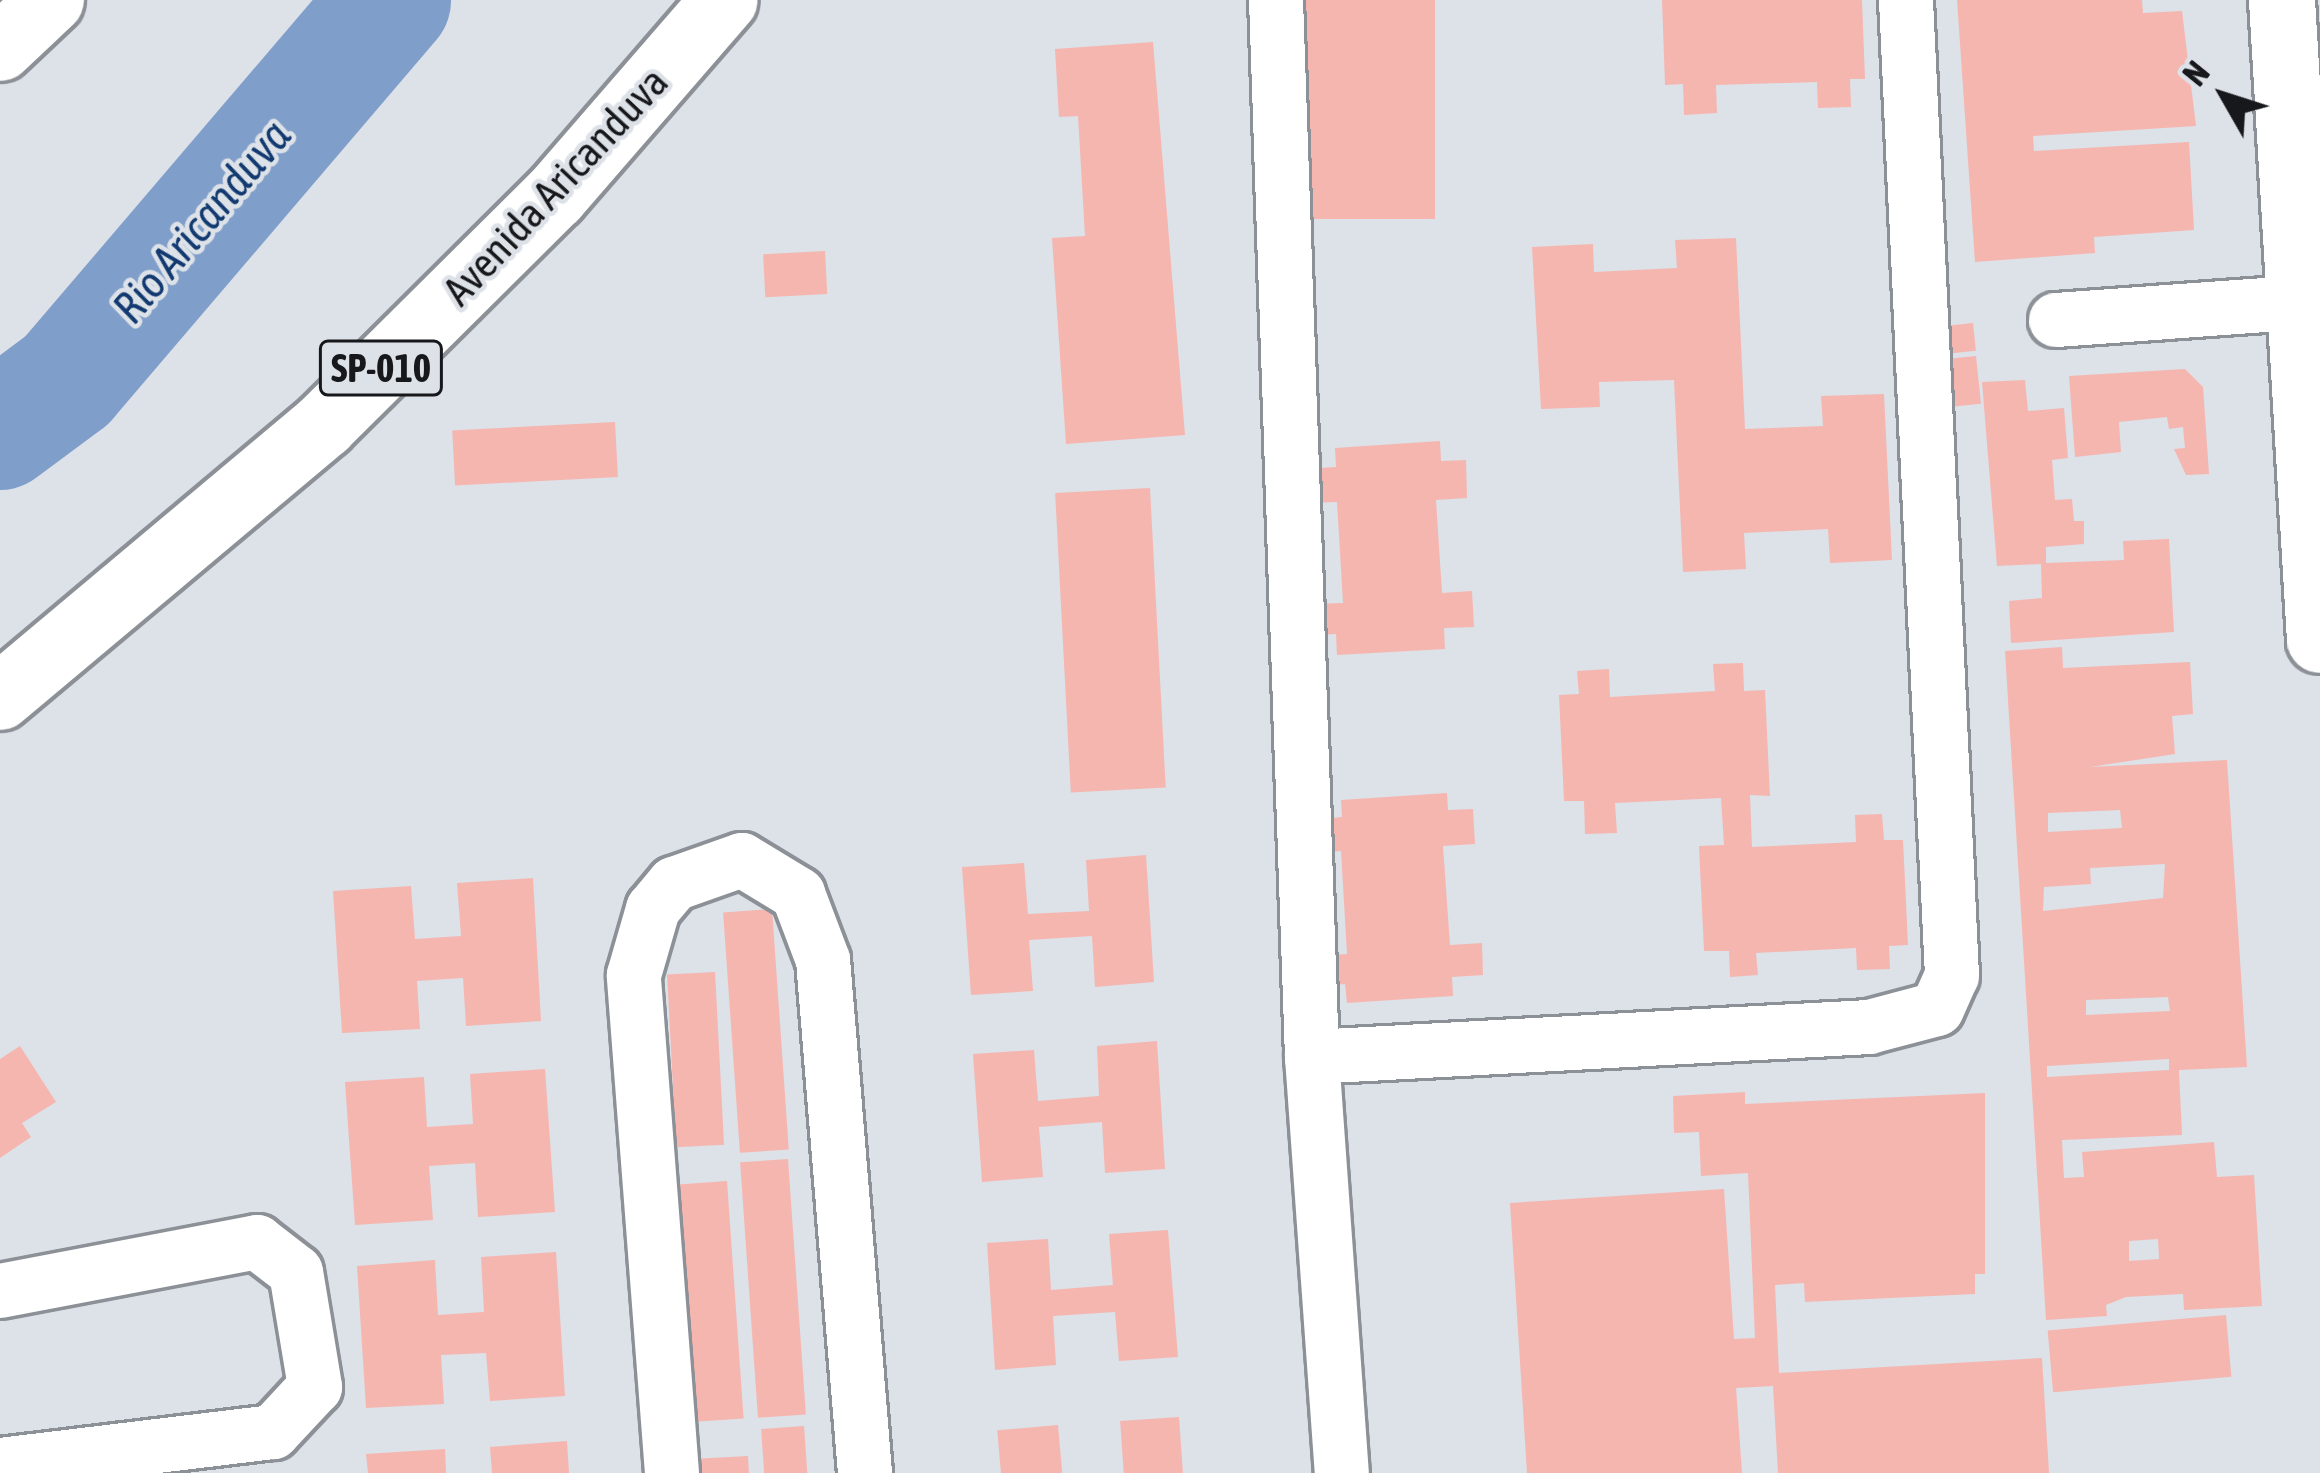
<!DOCTYPE html>
<style>
body{margin:0}
#map{position:relative;width:2320px;height:1473px;overflow:hidden;background:#dde1e8;font-family:"Asap Condensed",sans-serif}
div>[style]{position:absolute}
[style*='--x']{left:calc(var(--x)*1px);top:calc(var(--y)*1px);width:calc(var(--w)*1px);rotate:calc(var(--a)*1deg)}
.river>*{height:120px;margin:-60px;padding:0 60px;transform-origin:60px;border-radius:60px;background:#809eca}
.building>*{inset:0;background:#f5b6b0;transform-origin:0 0}
.roads{filter:drop-shadow(3px 0 #8c9097) drop-shadow(-3px 0 #8c9097) drop-shadow(0 3px #8c9097) drop-shadow(0 -3px #8c9097)}
.street>*{height:54px;margin:-27px;padding:0 27px;transform-origin:27px;border-radius:27px;background:#fff}
.secondary>*{height:66px;margin:-33px;padding:0 33px;transform-origin:33px;border-radius:33px;background:#fff}
.highway>*{height:66px;margin:-33px;padding:0 33px;transform-origin:33px;border-radius:33px;background:#fff}
span{translate:-50% -50%;white-space:nowrap;text-align:center;line-height:1.15;-webkit-text-stroke:9px #dde1e8;paint-order:stroke}
.shield-label span{padding:3px 9px;background:#dde1e8;border:3px solid;border-radius:9px;-webkit-text-stroke-width:0}
.shield-label{font-size:39px;color:#17181b;font-weight:700}
.street-label{font-size:42px;color:#17181b}
.water-label{font-size:45px;color:#123a70;font-style:italic}
.north{position:absolute;left:2164px;top:36px;width:120px;height:120px;-webkit-text-stroke:9px #dde1e8;paint-order:stroke;rotate:309deg;font-size:33px;font-weight:700;line-height:48px;text-align:center;color:#17181b}
.north::after{content:'';display:block;margin:auto;width:42px;height:54px;background:#17181b;clip-path:polygon(50% 0,100% 100%,50% 72%,0 100%)}
</style>
<div id="map">
<div class="river">
<div style="--x:0;--y:430;--w:84;--a:-36.7"></div>
<div style="--x:67;--y:380;--w:499;--a:-49.5"></div>
</div>
<div class="building">
<div style="left:1291px;top:0;width:144px;height:219px"></div>
<div style="clip-path:polygon(1662px 0,1862px 0,1865px 79px,1850px 79px,1851px 107px,1818px 108px,1817px 82px,1716px 85px,1717px 113px,1684px 115px,1683px 84px,1665px 85px)"></div>
<div style="clip-path:polygon(1957px 0,2142px 0,2143px 13px,2182px 11px,2196px 126px,2033px 136px,2034px 151px,2189px 142px,2194px 230px,2094px 237px,2095px 253px,1975px 262px)"></div>
<div style="clip-path:polygon(1153px 42px,1185px 435px,1066px 444px,1052px 238px,1085px 236px,1078px 116px,1059px 117px,1055px 49px)"></div>
<div style="clip-path:polygon(1736px 238px,1745px 429px,1823px 426px,1821px 396px,1884px 394px,1892px 560px,1830px 563px,1828px 529px,1744px 533px,1746px 569px,1683px 572px,1674px 380px,1599px 382px,1600px 407px,1541px 409px,1532px 247px,1593px 244px,1594px 272px,1677px 268px,1675px 240px)"></div>
<div style="left:825px;top:251px;width:43px;height:62px;rotate:87deg"></div>
<div style="left:1973px;top:323px;width:28px;height:40px;rotate:84deg"></div>
<div style="left:1976px;top:356px;width:48px;height:37px;rotate:84deg"></div>
<div style="clip-path:polygon(2185px 369px,2203px 387px,2209px 474px,2186px 475px,2174px 449px,2185px 448px,2183px 427px,2169px 429px,2167px 417px,2119px 422px,2121px 452px,2075px 457px,2069px 376px)"></div>
<div style="clip-path:polygon(2025px 380px,2028px 411px,2064px 408px,2068px 458px,2052px 460px,2055px 500px,2072px 499px,2074px 521px,2084px 521px,2084px 544px,2046px 547px,2046px 563px,2124px 560px,2123px 541px,2169px 539px,2174px 632px,2011px 643px,2009px 601px,2042px 598px,2041px 564px,1997px 566px,1982px 382px)"></div>
<div style="left:615px;top:422px;width:55px;height:163px;rotate:87deg"></div>
<div style="clip-path:polygon(1440px 441px,1441px 461px,1466px 460px,1467px 498px,1436px 500px,1442px 593px,1472px 591px,1474px 627px,1444px 628px,1445px 649px,1337px 655px,1336px 634px,1314px 635px,1312px 604px,1343px 603px,1337px 502px,1307px 503px,1305px 469px,1336px 467px,1335px 448px)"></div>
<div style="left:1150px;top:488px;width:300px;height:95px;rotate:87deg"></div>
<div style="clip-path:polygon(evenodd,2062px 647px,2063px 668px,2190px 662px,2193px 714px,2172px 716px,2175px 754px,2090px 767px,2227px 760px,2247px 1067px,2179px 1070px,2182px 1135px,2062px 1140px,2064px 1178px,2084px 1177px,2082px 1152px,2214px 1142px,2217px 1177px,2254px 1175px,2262px 1306px,2184px 1310px,2183px 1294px,2126px 1297px,2106px 1305px,2107px 1316px,2046px 1320px,2005px 651px,2062px 647px,2120px 810px,2122px 828px,2048px 832px,2048px 813px,2120px 810px,2062px 647px,2165px 864px,2163px 898px,2043px 911px,2044px 887px,2091px 884px,2090px 868px,2165px 864px,2062px 647px,2168px 997px,2170px 1011px,2086px 1015px,2086px 1000px,2168px 997px,2062px 647px,2169px 1059px,2169px 1070px,2047px 1077px,2047px 1066px,2169px 1059px,2062px 647px,2158px 1239px,2159px 1259px,2129px 1261px,2129px 1241px,2158px 1239px)"></div>
<div style="clip-path:polygon(1743px 663px,1744px 691px,1765px 690px,1770px 796px,1750px 795px,1752px 847px,1856px 842px,1855px 815px,1882px 814px,1884px 840px,1903px 840px,1908px 945px,1889px 946px,1890px 969px,1857px 970px,1856px 948px,1756px 953px,1758px 975px,1730px 977px,1729px 951px,1704px 951px,1699px 846px,1724px 845px,1721px 798px,1615px 803px,1617px 833px,1585px 834px,1584px 801px,1564px 801px,1559px 695px,1579px 694px,1577px 671px,1609px 669px,1610px 697px,1715px 691px,1713px 664px)"></div>
<div style="clip-path:polygon(1447px 793px,1448px 810px,1473px 809px,1475px 844px,1443px 846px,1450px 945px,1482px 943px,1483px 975px,1452px 977px,1453px 996px,1347px 1003px,1345px 984px,1322px 986px,1320px 956px,1347px 954px,1341px 851px,1313px 853px,1311px 820px,1342px 817px,1341px 800px)"></div>
<div style="clip-path:polygon(1146px 855px,1154px 982px,1095px 987px,1092px 936px,1029px 940px,1033px 991px,971px 995px,962px 867px,1024px 863px,1028px 914px,1089px 911px,1086px 860px)"></div>
<div style="clip-path:polygon(533px 878px,541px 1021px,466px 1026px,463px 978px,417px 981px,420px 1029px,342px 1033px,333px 891px,411px 886px,415px 939px,461px 936px,457px 883px)"></div>
<div style="left:772px;top:909px;width:241px;height:49px;rotate:86deg"></div>
<div style="left:715px;top:972px;width:173px;height:48px;rotate:87deg"></div>
<div style="clip-path:polygon(1157px 1041px,1165px 1169px,1105px 1173px,1102px 1122px,1039px 1127px,1043px 1177px,982px 1182px,973px 1054px,1034px 1050px,1038px 1101px,1099px 1096px,1097px 1046px)"></div>
<div style="clip-path:polygon(20px 1046px,56px 1102px,22px 1123px,31px 1137px,0 1158px,0 1059px)"></div>
<div style="clip-path:polygon(545px 1069px,555px 1212px,478px 1217px,475px 1163px,429px 1166px,433px 1220px,355px 1225px,345px 1082px,424px 1077px,427px 1127px,473px 1124px,470px 1074px)"></div>
<div style="clip-path:polygon(1745px 1092px,1745px 1104px,1985px 1093px,1985px 1274px,1975px 1274px,1975px 1294px,1805px 1302px,1804px 1283px,1775px 1285px,1779px 1373px,2042px 1358px,2049px 1473px,1778px 1473px,1773px 1386px,1736px 1388px,1742px 1473px,1527px 1473px,1510px 1203px,1724px 1189px,1734px 1339px,1755px 1338px,1748px 1173px,1701px 1176px,1699px 1132px,1674px 1133px,1673px 1096px)"></div>
<div style="left:788px;top:1159px;width:256px;height:48px;rotate:86deg"></div>
<div style="left:727px;top:1181px;width:238px;height:49px;rotate:86deg"></div>
<div style="clip-path:polygon(1168px 1230px,1178px 1357px,1119px 1361px,1115px 1312px,1053px 1316px,1056px 1365px,995px 1370px,987px 1243px,1048px 1239px,1051px 1290px,1113px 1285px,1109px 1234px)"></div>
<div style="clip-path:polygon(556px 1252px,565px 1396px,490px 1401px,486px 1353px,441px 1355px,444px 1404px,366px 1408px,357px 1266px,435px 1260px,438px 1315px,484px 1312px,481px 1257px)"></div>
<div style="left:2226px;top:1315px;width:62px;height:179px;rotate:85deg"></div>
<div style="left:1179px;top:1417px;width:56px;height:59px;rotate:86deg"></div>
<div style="left:1058px;top:1425px;width:48px;height:61px;rotate:85deg"></div>
<div style="left:804px;top:1426px;width:47px;height:43px;rotate:86deg"></div>
<div style="clip-path:polygon(567px 1441px,569px 1473px,492px 1473px,490px 1447px)"></div>
<div style="clip-path:polygon(445px 1449px,446px 1473px,368px 1473px,366px 1454px)"></div>
<div style="left:748px;top:1456px;width:17px;height:47px;rotate:87deg"></div>
</div>
<div class="roads">
<div class="street">
<div style="--x:1276;--y:0;--w:1058;--a:88.05"></div>
<div style="--x:1312;--y:1057;--w:417;--a:85.9"></div>
<div style="--x:2056;--y:320;--w:265;--a:-4.1"></div>
<div style="--x:1312;--y:1057;--w:558;--a:-3.08"></div>
<div style="--x:1869;--y:1027;--w:70;--a:-14.8"></div>
<div style="--x:1937;--y:1009;--w:36;--a:-66"></div>
<div style="--x:1952;--y:976;--w:977;--a:-92.7"></div>
<div style="--x:0;--y:1291;--w:262;--a:-10.8"></div>
<div style="--x:257;--y:1242;--w:49;--a:37.6"></div>
<div style="--x:296;--y:1272;--w:117;--a:80.6"></div>
<div style="--x:315;--y:1387;--w:62;--a:133"></div>
<div style="--x:273;--y:1432;--w:275;--a:173.1"></div>
<div style="--x:672;--y:1473;--w:499;--a:-94.4"></div>
<div style="--x:634;--y:975;--w:69;--a:-73.9"></div>
<div style="--x:653;--y:909;--w:33;--a:-50"></div>
<div style="--x:674;--y:884;--w:72;--a:-19.4"></div>
<div style="--x:742;--y:860;--w:66;--a:31.3"></div>
<div style="--x:798;--y:894;--w:71;--a:69.3"></div>
<div style="--x:823;--y:960;--w:515;--a:85.32"></div>
</div>
<div class="secondary">
<div style="--x:2282;--y:0;--w:641;--a:86.6"></div>
</div>
<div class="highway">
<div style="--x:0;--y:48;--w:70;--a:-43.3"></div>
<div style="--x:0;--y:697;--w:423;--a:-40"></div>
<div style="--x:324;--y:425;--w:325;--a:-44.8"></div>
<div style="--x:555;--y:196;--w:259;--a:-49.1"></div>
</div>
</div>
<div class="shield-label">
<span style="left:381px;top:368px">SP-010</span>
</div>
<div class="street-label">
<span style="left:555px;top:186px;rotate:-47deg">Avenida Aricanduva</span>
</div>
<div class="water-label">
<span style="left:202px;top:222px;rotate:-50deg">Rio Aricanduva</span>
</div>
<div class="north">N</div>
</div>
